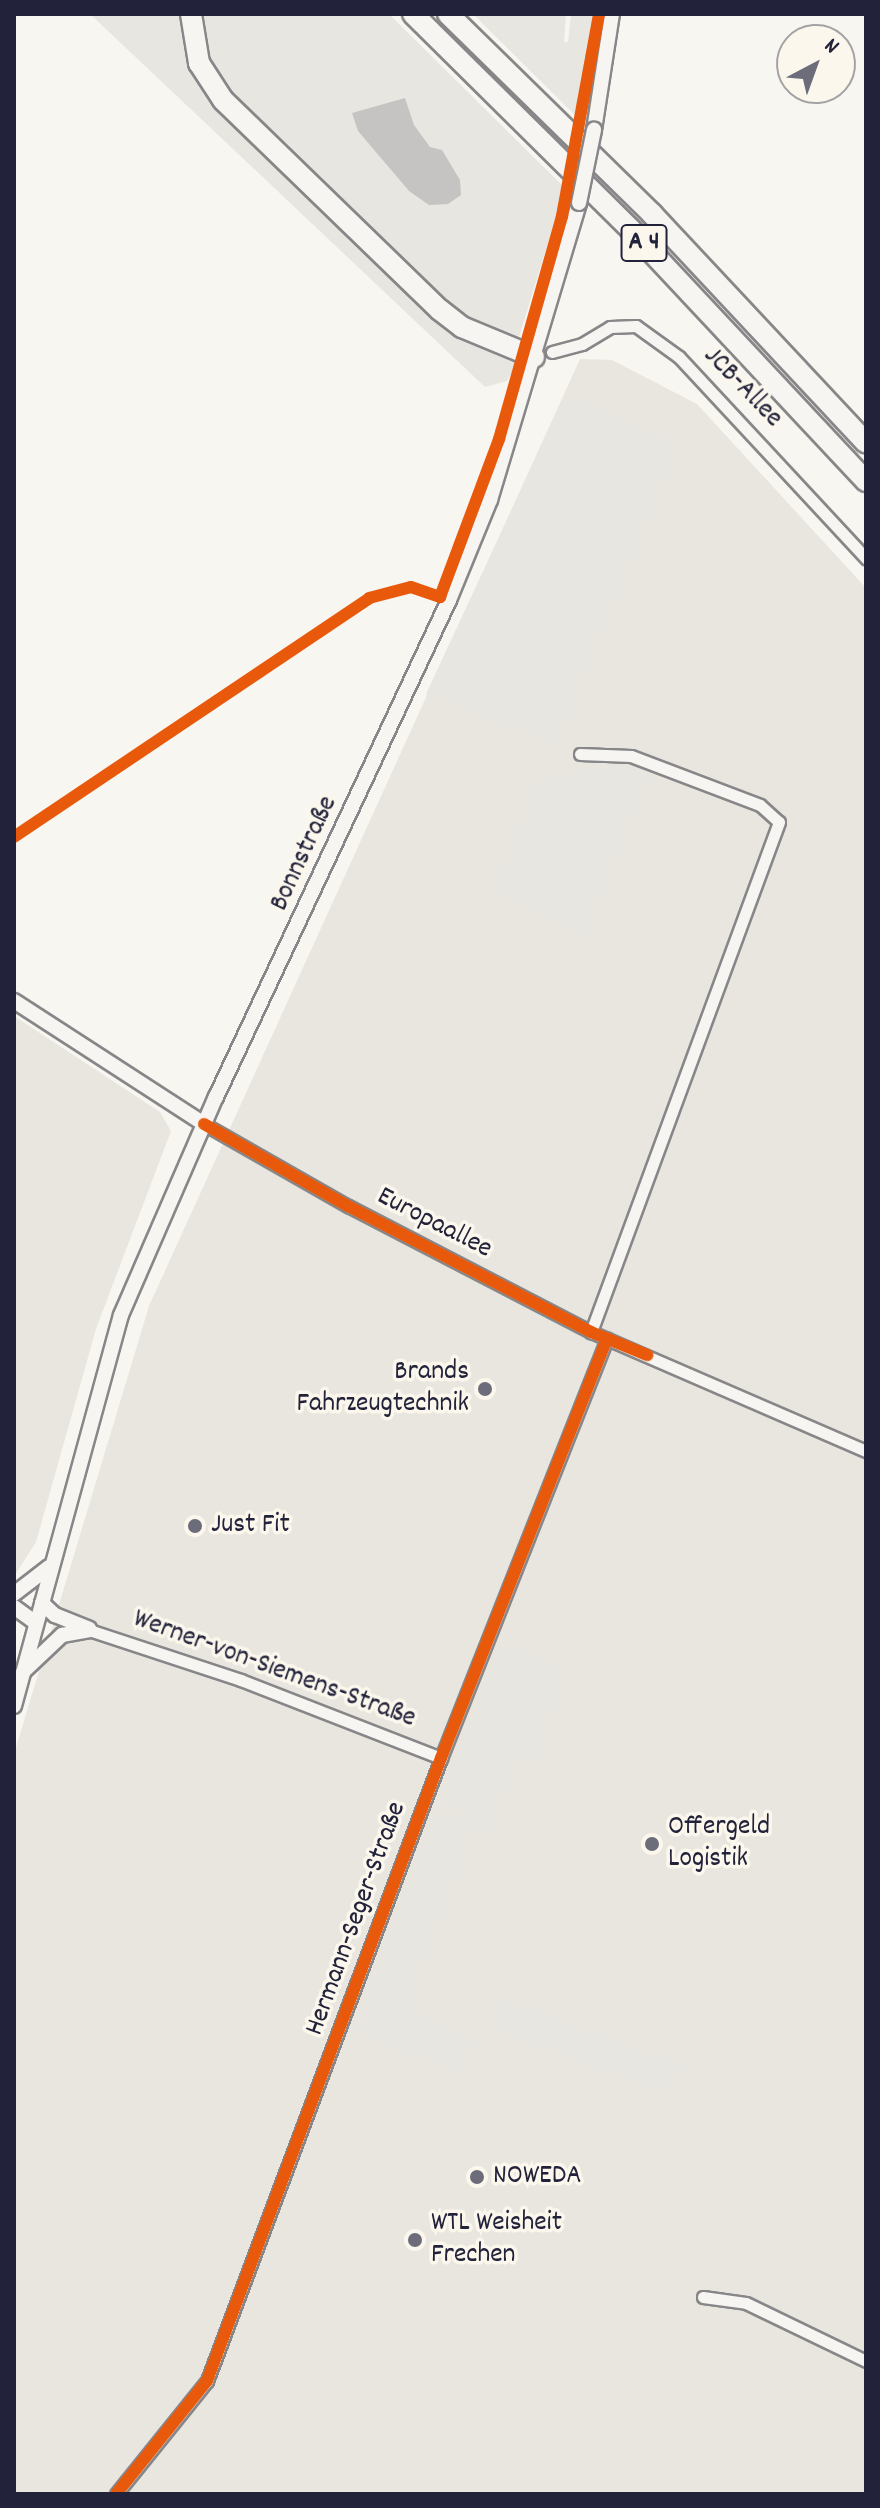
<!DOCTYPE html>
<meta charset="utf-8">
<style>
body{margin:0}
#map{position:relative;width:880px;height:2508px;overflow:hidden;background:#f8f6f0;font-family:Dekko,sans-serif}
div>[style]{position:absolute}
[style*='--x']{left:calc(var(--x)*1px);top:calc(var(--y)*1px);width:calc(var(--w)*1px);rotate:calc(var(--a)*1deg)}
.built>*{inset:0;background:#e9e6e0}
.green>*{inset:0;background:#e8e6e0}
.water>*{inset:0;background:#c6c4c3}
.roads{filter:drop-shadow(2px 0 #878688) drop-shadow(-2px 0 #878688) drop-shadow(0 2px #878688) drop-shadow(0 -2px #878688)}
.street>*{height:11px;margin:-5.5px;padding:0 5.5px;transform-origin:5.5px;border-radius:5.5px;background:#f6f5f1}
.secondary>*{height:14px;margin:-7px;padding:0 7px;transform-origin:7px;border-radius:7px;background:#f6f5f1}
.highway>*{height:20px;margin:-10px;padding:0 10px;transform-origin:10px;border-radius:10px;background:#f6f5f1}
.bridges{filter:drop-shadow(2px 0 #878688) drop-shadow(-2px 0 #878688) drop-shadow(0 2px #878688) drop-shadow(0 -2px #878688)}
.secondary-bridge>*{height:14px;margin:-7px;padding:0 7px;transform-origin:7px;border-radius:7px;background:#f6f5f1}
.cycleway>*{height:12px;margin:-6px;padding:0 6px;transform-origin:6px;border-radius:6px;background:#e8590c}
.dots>*{width:22px;height:22px;translate:-50% -50%;box-sizing:border-box;border:4px solid #fbf7ec;border-radius:50%}
span{translate:-50% -50%;white-space:nowrap;text-align:center;line-height:1.15;-webkit-text-stroke:7px #fbf7ec;paint-order:stroke}
.shield-label span{padding:2px 6px;background:#fbf7ec;border:2px solid;border-radius:6px;-webkit-text-stroke-width:0}
.shield-label{font-size:26px;color:#22223b;font-weight:700}
.street-label{font-size:28px;color:#22223b}
.poi-label{font-size:28px;color:#22223b}
.right{translate:-100% -50%;text-align:right}
.left{translate:0 -50%;text-align:left}
.frame{position:absolute;inset:0;border:16px solid #22223b;pointer-events:none}
.north{position:absolute;left:776px;top:24px;width:80px;height:80px;box-sizing:border-box;background:#fbf7ec;border:2px solid #a4a2a5;border-radius:50%;rotate:41deg;font-size:22px;font-weight:700;line-height:32px;text-align:center;color:#22223b}
.north::after{content:'';display:block;margin:auto;width:28px;height:36px;background:#6d6c7a;clip-path:polygon(50% 0,100% 100%,50% 72%,0 100%)}
</style>
<div id="map">
<div class="built">
<div style="clip-path:polygon(580px 359px,612px 360px,697px 404px,866px 588px,866px 2494px,14px 2494px,14px 1754px,149px 1306px)"></div>
<div style="clip-path:polygon(14px 1016px,160px 1112px,171px 1131px,96px 1329px,36px 1542px,15px 1575px,14px 1629px)"></div>
</div>
<div class="green">
<div style="clip-path:polygon(90px 14px,184px 14px,188px 52px,435px 315px,512px 358px,516px 366px,507px 381px,485px 387px)"></div>
<div style="clip-path:polygon(196px 14px,389px 14px,565px 188px,519px 337px,510px 340px,459px 314px,233px 103px,209px 70px)"></div>
<div style="clip-path:polygon(473px 14px,566px 14px,564px 42px,568px 42px,571px 14px,597px 14px,580px 120px)"></div>
<div style="clip-path:polygon(565px 395px,678px 442px,614px 601px,606px 611px,557px 745px,426px 694px)"></div>
<div style="clip-path:polygon(623px 764px,651px 772px,581px 938px,492px 893px,536px 780px)"></div>
<div style="clip-path:polygon(501px 1644px,560px 1666px,566px 1676px,534px 1761px,516px 1755px,486px 1835px,473px 1831px,405px 2012px,481px 2041px,478px 2051px,469px 2048px,461px 2071px,363px 2036px,358px 2027px,439px 1811px,456px 1817px,460px 1809px,442px 1802px)"></div>
<div style="clip-path:polygon(489px 1994px,682px 2065px,669px 2085px,649px 2088px,500px 2032px,488px 2015px)"></div>
</div>
<div class="water">
<div style="clip-path:polygon(405px 98px,414px 125px,430px 147px,442px 150px,460px 180px,461px 195px,448px 204px,429px 205px,409px 191px,358px 131px,352px 113px)"></div>
</div>
<div class="roads">
<div class="street">
<div style="--x:552;--y:352;--w:31;--a:-15"></div>
<div style="--x:582;--y:344;--w:33;--a:-31"></div>
<div style="--x:610;--y:327;--w:26;--a:-2"></div>
<div style="--x:636;--y:326;--w:53;--a:35.8"></div>
<div style="--x:679;--y:357;--w:275;--a:47.1"></div>
<div style="--x:580;--y:754;--w:51;--a:2.2"></div>
<div style="--x:631;--y:756;--w:138;--a:20.8"></div>
<div style="--x:760;--y:805;--w:25;--a:42"></div>
<div style="--x:779;--y:822;--w:544;--a:110.24"></div>
<div style="--x:204;--y:1124;--w:166;--a:29.7"></div>
<div style="--x:348;--y:1206;--w:274;--a:27.4"></div>
<div style="--x:591;--y:1332;--w:300;--a:23.4"></div>
<div style="--x:89;--y:1630;--w:160;--a:18.2"></div>
<div style="--x:241;--y:1680;--w:215;--a:21.3"></div>
<div style="--x:703;--y:2297;--w:43;--a:7.9"></div>
<div style="--x:746;--y:2303;--w:133;--a:25.8"></div>
<div style="--x:116;--y:2494;--w:145;--a:-51.2"></div>
<div style="--x:207;--y:2381;--w:665;--a:-69.41"></div>
<div style="--x:441;--y:1758;--w:451;--a:-68.4"></div>
</div>
<div class="secondary">
<div style="--x:594;--y:130;--w:117;--a:-81.2"></div>
<div style="--x:14;--y:1001;--w:226;--a:32.9"></div>
<div style="--x:14;--y:1594;--w:44;--a:-37.6"></div>
<div style="--x:42;--y:1603;--w:18;--a:43"></div>
<div style="--x:55;--y:1615;--w:37;--a:22"></div>
<div style="--x:14;--y:1607;--w:27;--a:36"></div>
<div style="--x:23;--y:1672;--w:54;--a:-43.5"></div>
<div style="--x:62;--y:1635;--w:27;--a:-10"></div>
<div style="--x:14;--y:1706;--w:405;--a:-74.7"></div>
<div style="--x:121;--y:1315;--w:238;--a:-66.5"></div>
<div style="--x:216;--y:1097;--w:549;--a:-64.88"></div>
<div style="--x:449;--y:600;--w:108;--a:-67.7"></div>
<div style="--x:490;--y:500;--w:310;--a:-73.3"></div>
</div>
<div class="highway">
<div style="--x:191;--y:14;--w:50;--a:80.7"></div>
<div style="--x:199;--y:63;--w:44;--a:57"></div>
<div style="--x:223;--y:100;--w:302;--a:44.1"></div>
<div style="--x:440;--y:310;--w:28;--a:38"></div>
<div style="--x:462;--y:327;--w:78;--a:22.6"></div>
<div style="--x:413;--y:14;--w:307;--a:44.7"></div>
<div style="--x:631;--y:230;--w:344;--a:46.9"></div>
<div style="--x:448;--y:14;--w:286;--a:44.4"></div>
<div style="--x:652;--y:214;--w:313;--a:46.9"></div>
</div>
</div>
<div class="bridges">
<div class="secondary-bridge">
<div style="--x:579;--y:203;--w:75;--a:-78.4"></div>
</div>
</div>
<div class="cycleway">
<div style="--x:14;--y:837;--w:428;--a:-33.9"></div>
<div style="--x:369;--y:598;--w:43;--a:-14.7"></div>
<div style="--x:411;--y:587;--w:31;--a:19"></div>
<div style="--x:440;--y:597;--w:169;--a:-69.5"></div>
<div style="--x:499;--y:439;--w:232;--a:-74.2"></div>
<div style="--x:562;--y:216;--w:205;--a:-79.6"></div>
<div style="--x:204;--y:1124;--w:166;--a:29.7"></div>
<div style="--x:348;--y:1206;--w:274;--a:27.4"></div>
<div style="--x:591;--y:1332;--w:61;--a:22.3"></div>
<div style="--x:116;--y:2494;--w:145;--a:-51.2"></div>
<div style="--x:207;--y:2381;--w:665;--a:-69.41"></div>
<div style="--x:441;--y:1758;--w:451;--a:-68.4"></div>
</div>
<div class="dots">
<div style="left:485px;top:1389px;background:#6d6c7a"></div>
<div style="left:195px;top:1526px;background:#6d6c7a"></div>
<div style="left:652px;top:1844px;background:#6d6c7a"></div>
<div style="left:477px;top:2177px;background:#6d6c7a"></div>
<div style="left:415px;top:2240px;background:#6d6c7a"></div>
</div>
<div class="shield-label">
<span style="left:644px;top:243px">A 4</span>
</div>
<div class="street-label">
<span style="left:742px;top:388px;rotate:46deg">JCB-Allee</span>
<span style="left:305px;top:854px;rotate:-65deg">Bonnstraße</span>
<span style="left:434px;top:1224px;rotate:27deg">Europaallee</span>
<span style="left:274px;top:1670px;rotate:20deg">Werner-von-Siemens-Straße</span>
<span style="left:357px;top:1919px;rotate:-70deg">Hermann-Seger-Straße</span>
</div>
<div class="poi-label">
<span class="right" style="left:469px;top:1389px">Brands<br>Fahrzeugtechnik</span>
<span class="left" style="left:211px;top:1526px">Just Fit</span>
<span class="left" style="left:668px;top:1844px">Offergeld<br>Logistik</span>
<span class="left" style="left:493px;top:2177px">NOWEDA</span>
<span class="left" style="left:431px;top:2240px">WTL Weisheit<br>Frechen</span>
</div>
<div class="frame"></div>
<div class="north">N</div>
</div>
